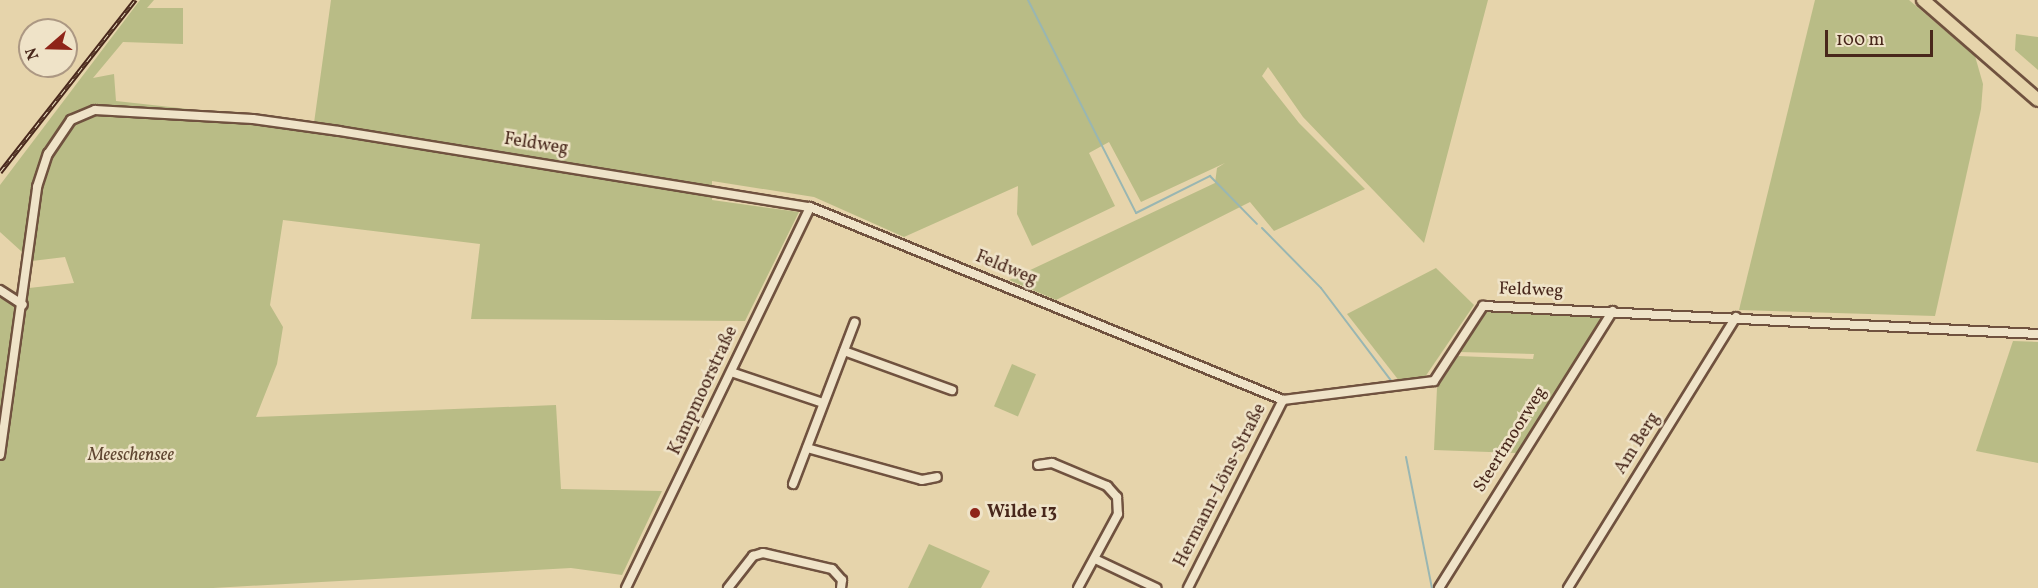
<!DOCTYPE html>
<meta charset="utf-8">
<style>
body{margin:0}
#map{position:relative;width:2038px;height:588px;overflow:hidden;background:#e6d4ab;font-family:Vollkorn,serif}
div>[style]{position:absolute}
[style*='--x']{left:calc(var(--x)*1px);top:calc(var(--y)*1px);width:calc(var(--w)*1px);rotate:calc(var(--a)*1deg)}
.green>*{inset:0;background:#b9bc86;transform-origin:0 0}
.stream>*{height:2px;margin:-1px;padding:0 1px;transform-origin:1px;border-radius:1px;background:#99b6b2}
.roads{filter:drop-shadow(2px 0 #70523f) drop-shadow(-2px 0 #70523f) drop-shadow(0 2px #70523f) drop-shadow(0 -2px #70523f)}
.street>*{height:8px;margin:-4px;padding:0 4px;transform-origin:4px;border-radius:4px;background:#efe3c8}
.primary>*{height:12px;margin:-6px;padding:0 6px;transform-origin:6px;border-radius:6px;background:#e6d4ab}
.rail>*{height:4.5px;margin-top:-2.25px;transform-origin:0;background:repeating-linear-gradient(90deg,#efe3c8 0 7px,#48271b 0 14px);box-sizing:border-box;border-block:2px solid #48271b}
.dots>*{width:16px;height:16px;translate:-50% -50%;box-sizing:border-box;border:3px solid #efe3c8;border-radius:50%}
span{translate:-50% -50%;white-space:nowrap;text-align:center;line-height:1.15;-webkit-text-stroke:5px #efe3c8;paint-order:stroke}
.street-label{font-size:18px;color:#48271b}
.park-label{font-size:18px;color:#5f4530;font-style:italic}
.poi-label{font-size:18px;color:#48271b;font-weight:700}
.left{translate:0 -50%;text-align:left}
.north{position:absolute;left:18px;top:18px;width:60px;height:60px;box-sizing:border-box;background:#efe3c8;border:2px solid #ac9883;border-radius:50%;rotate:250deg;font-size:16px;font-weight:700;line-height:24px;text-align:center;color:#48271b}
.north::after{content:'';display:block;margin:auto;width:21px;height:27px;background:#8f2418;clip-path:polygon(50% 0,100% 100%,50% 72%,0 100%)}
.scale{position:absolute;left:1825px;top:30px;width:108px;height:27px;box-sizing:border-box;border:3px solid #48271b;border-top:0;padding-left:8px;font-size:18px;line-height:21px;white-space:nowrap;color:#48271b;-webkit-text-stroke:4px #efe3c8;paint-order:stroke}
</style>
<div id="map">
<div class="green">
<div style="clip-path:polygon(140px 0,154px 0,147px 8px,183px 8px,183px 44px,123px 42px,93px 78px,114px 74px,116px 101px,314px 123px,331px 0,1488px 0,1424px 243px,1303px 117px,1268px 67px,1262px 76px,1299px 123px,1365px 189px,1274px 231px,1250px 202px,1056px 300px,1009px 280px,1215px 183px,1217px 168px,1225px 163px,1141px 202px,1109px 142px,1089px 153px,1115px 206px,1032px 246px,1017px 214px,1018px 186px,904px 237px,814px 197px,712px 181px,712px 200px,799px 212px,745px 321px,471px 319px,480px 244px,283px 220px,270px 305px,283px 327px,277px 364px,256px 417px,556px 405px,561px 489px,662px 491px,622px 575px,571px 568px,213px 588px,0 588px,0 298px,25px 312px,29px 288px,74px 283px,65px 257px,32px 261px,0 232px,0 185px)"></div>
<div style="clip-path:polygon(1815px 0,1909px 0,1975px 56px,1983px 84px,1981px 109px,1935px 316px,1739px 310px)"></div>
<div style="clip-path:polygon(2016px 34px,2038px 37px,2038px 70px,2015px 50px)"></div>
<div style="clip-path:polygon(1436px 268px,1474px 305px,1425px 377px,1400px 382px,1347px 314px)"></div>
<div style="clip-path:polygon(1484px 310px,1606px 314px,1517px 453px,1434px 450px,1437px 388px,1458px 356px,1533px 359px,1534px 354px,1459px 352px)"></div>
<div style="clip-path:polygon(2013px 341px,2038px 342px,2038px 463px,1976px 451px)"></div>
<div style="left:1012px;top:364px;width:26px;height:46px;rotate:23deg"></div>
<div style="clip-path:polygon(929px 544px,990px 571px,981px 588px,908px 588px)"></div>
</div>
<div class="stream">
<div style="--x:1028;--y:0;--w:239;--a:63.1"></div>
<div style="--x:1136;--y:213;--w:83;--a:-26.6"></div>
<div style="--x:1210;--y:176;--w:67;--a:45.6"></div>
<div style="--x:1262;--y:228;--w:84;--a:45.5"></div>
<div style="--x:1321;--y:288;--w:118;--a:52.9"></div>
<div style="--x:1406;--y:457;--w:134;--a:78.8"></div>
</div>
<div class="roads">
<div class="street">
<div style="--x:0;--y:290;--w:27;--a:33"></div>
<div style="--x:844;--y:351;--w:115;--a:19.9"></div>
<div style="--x:731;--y:372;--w:97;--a:18.6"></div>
<div style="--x:807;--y:448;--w:119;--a:15.5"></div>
<div style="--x:922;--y:480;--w:15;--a:-11"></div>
<div style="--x:0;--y:455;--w:271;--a:-82.1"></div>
<div style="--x:37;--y:187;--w:35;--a:-72"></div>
<div style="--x:48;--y:154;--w:41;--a:-55.9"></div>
<div style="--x:71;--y:120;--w:26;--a:-23"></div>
<div style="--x:95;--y:110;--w:158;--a:3.3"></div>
<div style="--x:253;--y:119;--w:87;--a:7.9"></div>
<div style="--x:339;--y:131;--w:477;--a:9.2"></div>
<div style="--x:810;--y:207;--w:511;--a:22.2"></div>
<div style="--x:1283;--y:400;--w:152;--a:-7.2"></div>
<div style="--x:1434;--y:381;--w:90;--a:-56.8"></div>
<div style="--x:1483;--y:306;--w:556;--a:2.89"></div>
<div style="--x:1038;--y:465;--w:14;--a:-8"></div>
<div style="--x:1052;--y:463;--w:60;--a:22.7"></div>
<div style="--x:1107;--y:486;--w:15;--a:48"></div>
<div style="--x:1117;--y:497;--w:17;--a:87"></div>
<div style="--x:1118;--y:514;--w:84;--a:118.4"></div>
<div style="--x:793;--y:484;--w:173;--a:-69.1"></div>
<div style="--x:1095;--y:559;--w:68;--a:25.4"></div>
<div style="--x:626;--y:588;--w:423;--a:-64.2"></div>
<div style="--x:728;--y:588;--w:41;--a:-52"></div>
<div style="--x:753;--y:556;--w:10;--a:-17"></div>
<div style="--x:763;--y:553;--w:71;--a:13.1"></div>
<div style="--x:832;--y:569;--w:15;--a:48"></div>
<div style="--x:842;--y:580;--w:8;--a:97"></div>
<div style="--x:1188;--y:588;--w:211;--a:-63.2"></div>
<div style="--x:1439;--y:588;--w:327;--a:-57.9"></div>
<div style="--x:1568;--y:588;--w:319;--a:-58.2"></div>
</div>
<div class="primary">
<div style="--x:1923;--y:0;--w:152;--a:41"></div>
</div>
</div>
<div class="rail">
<div style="--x:0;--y:172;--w:219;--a:-51.9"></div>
</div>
<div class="dots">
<div style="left:975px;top:513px;background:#8f2418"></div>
</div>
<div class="street-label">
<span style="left:536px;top:145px;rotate:9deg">Feldweg</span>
<span style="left:1006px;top:269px;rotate:22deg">Feldweg</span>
<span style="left:1531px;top:291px;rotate:2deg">Feldweg</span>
<span style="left:704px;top:391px;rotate:-65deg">Kampmoorstraße</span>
<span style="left:1511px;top:440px;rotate:-58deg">Steertmoorweg</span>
<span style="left:1638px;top:444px;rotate:-58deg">Am Berg</span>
<span style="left:1221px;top:486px;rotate:-63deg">Hermann-Löns-Straße</span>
</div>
<div class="park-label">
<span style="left:131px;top:456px">Meeschensee</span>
</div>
<div class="poi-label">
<span class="left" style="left:987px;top:513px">Wilde 13</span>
</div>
<div class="north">N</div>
<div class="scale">100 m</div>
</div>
